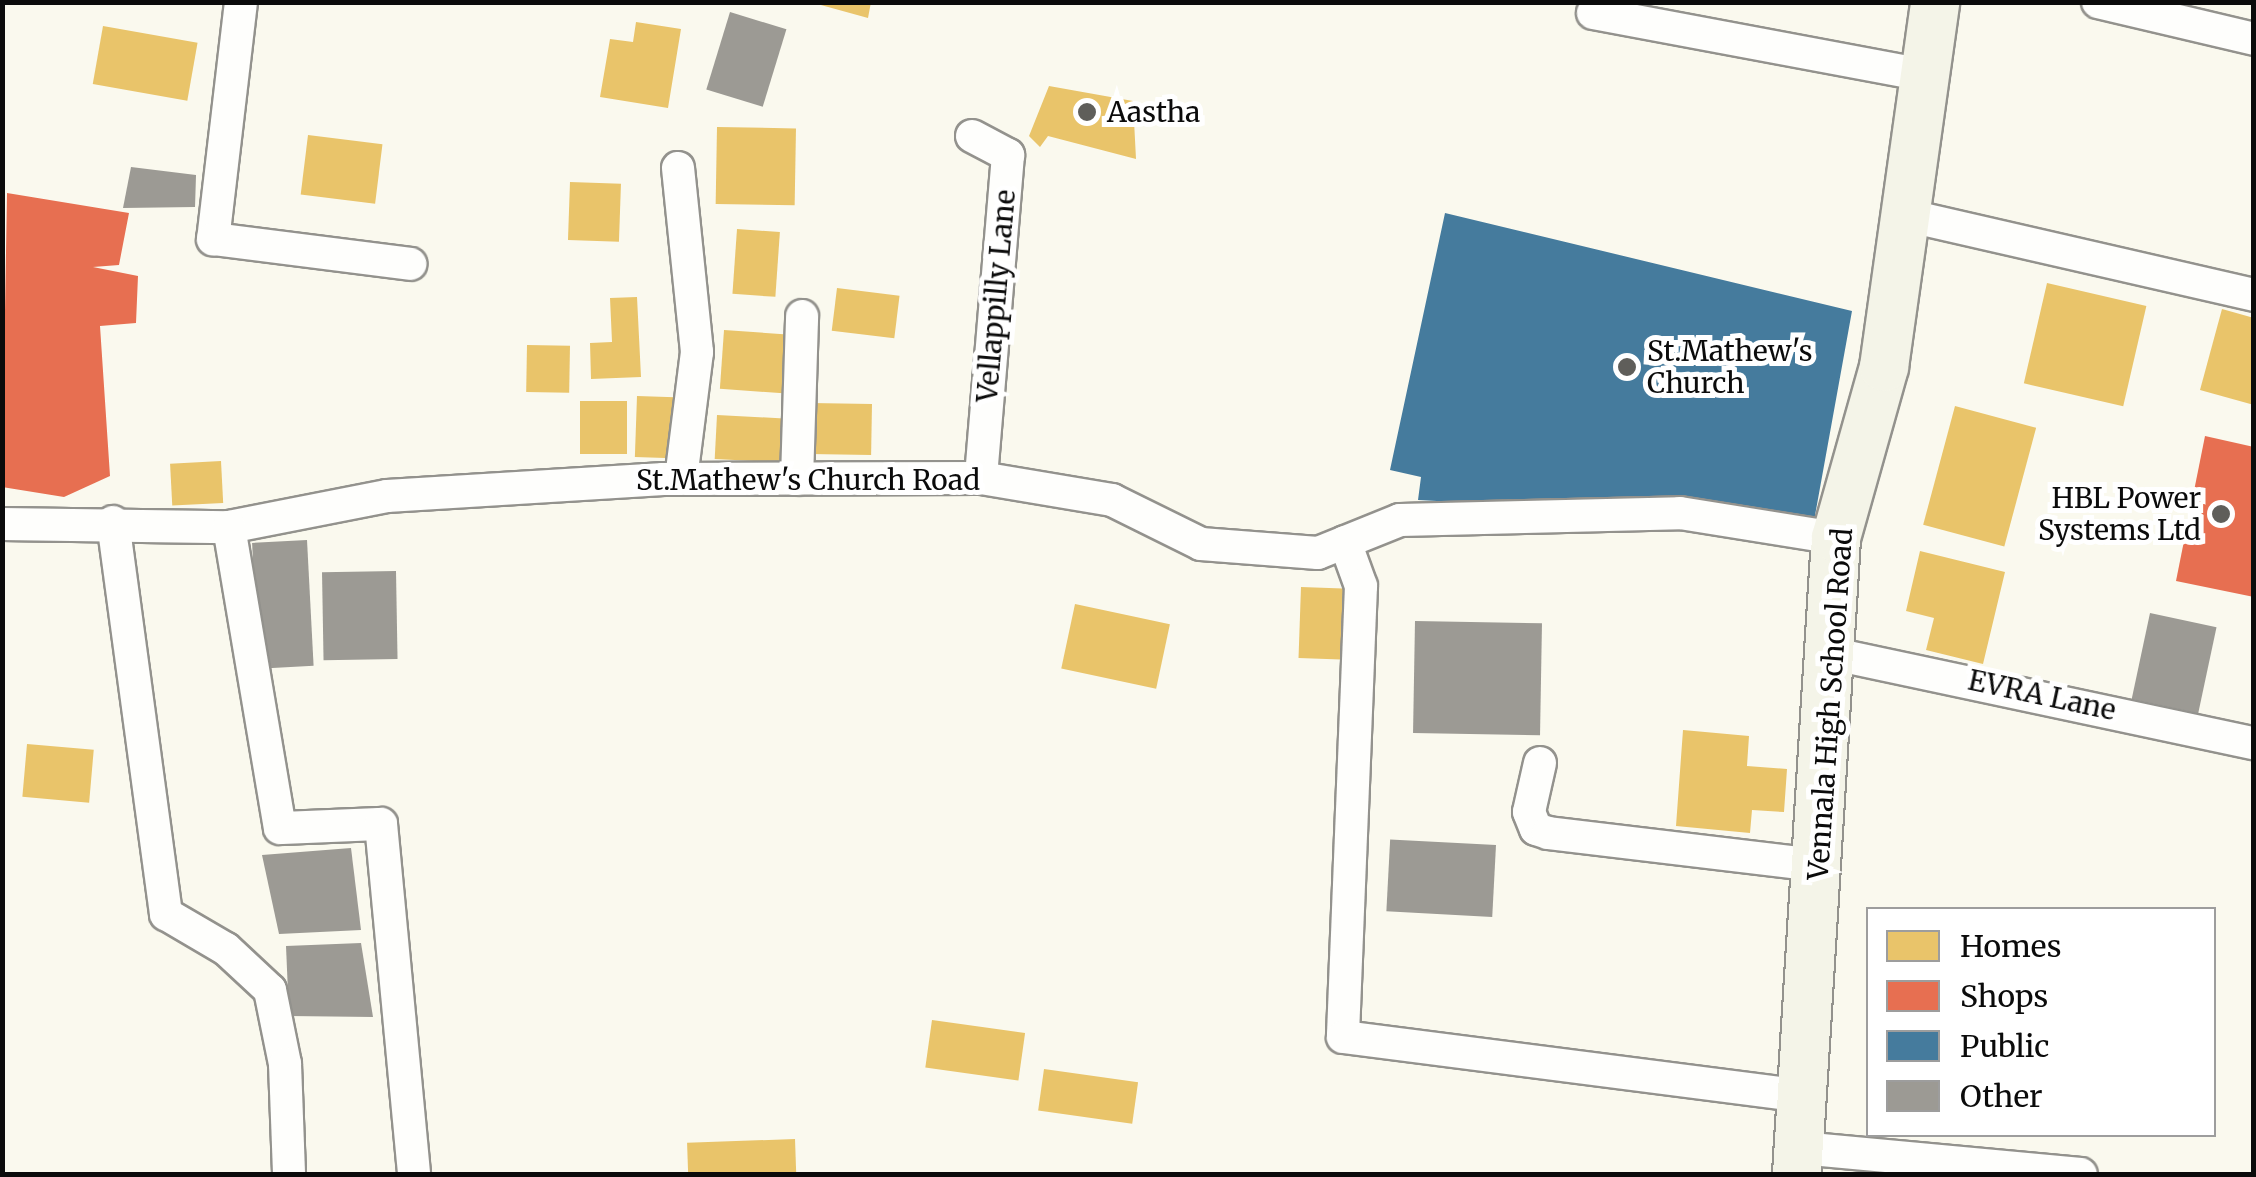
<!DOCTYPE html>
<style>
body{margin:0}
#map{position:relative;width:2256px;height:1177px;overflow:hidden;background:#faf9ee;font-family:Merriweather,serif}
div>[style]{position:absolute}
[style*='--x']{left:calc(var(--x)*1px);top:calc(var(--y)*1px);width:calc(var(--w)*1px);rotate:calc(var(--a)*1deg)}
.homes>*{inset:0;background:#e9c46a;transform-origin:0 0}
.shops>*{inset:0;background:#e76f51}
.public>*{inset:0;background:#457b9d}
.building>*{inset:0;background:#9c9a94;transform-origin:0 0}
.roads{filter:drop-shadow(2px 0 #93928d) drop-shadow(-2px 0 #93928d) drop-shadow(0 2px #93928d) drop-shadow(0 -2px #93928d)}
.minor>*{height:32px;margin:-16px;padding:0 16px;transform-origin:16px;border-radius:16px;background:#fefefc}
.secondary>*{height:48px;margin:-24px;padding:0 24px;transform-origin:24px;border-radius:24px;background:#f4f4e8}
.dots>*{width:28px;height:28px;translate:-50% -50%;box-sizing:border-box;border:5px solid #fff;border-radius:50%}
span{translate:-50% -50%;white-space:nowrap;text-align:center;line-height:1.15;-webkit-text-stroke:10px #fff;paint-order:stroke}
.poi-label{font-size:28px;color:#0b0b0b}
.left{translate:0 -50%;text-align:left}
.right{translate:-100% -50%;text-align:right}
.street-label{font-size:28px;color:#0b0b0b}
.frame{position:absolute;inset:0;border:5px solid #0b0b0b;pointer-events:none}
.legend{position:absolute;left:1866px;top:907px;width:350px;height:230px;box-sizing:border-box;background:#fff;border:2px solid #9d9d9d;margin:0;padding:12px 18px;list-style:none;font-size:30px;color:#0b0b0b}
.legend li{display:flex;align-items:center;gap:20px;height:50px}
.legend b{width:50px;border:2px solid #9d9d9d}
</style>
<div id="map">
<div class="homes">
<div style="clip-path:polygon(810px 2px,871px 2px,868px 18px)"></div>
<div style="clip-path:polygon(636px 22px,681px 29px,668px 108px,600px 97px,610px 39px,633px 42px)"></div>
<div style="left:103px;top:26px;width:96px;height:59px;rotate:10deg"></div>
<div style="clip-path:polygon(1049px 86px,1133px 101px,1136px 159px,1048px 136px,1040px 147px,1029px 136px)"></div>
<div style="left:717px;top:127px;width:79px;height:77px;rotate:1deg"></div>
<div style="left:308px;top:135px;width:75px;height:60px;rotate:7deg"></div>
<div style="left:570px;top:182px;width:51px;height:58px;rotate:2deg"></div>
<div style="left:737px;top:229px;width:43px;height:65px;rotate:4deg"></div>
<div style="left:2047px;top:283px;width:102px;height:103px;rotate:13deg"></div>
<div style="left:837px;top:288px;width:63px;height:43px;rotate:7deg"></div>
<div style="clip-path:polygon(637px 297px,641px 377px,591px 379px,590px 343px,612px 342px,610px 298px)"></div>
<div style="clip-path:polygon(2222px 309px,2254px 318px,2254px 405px,2200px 390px)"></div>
<div style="left:724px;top:330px;width:67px;height:59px;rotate:4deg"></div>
<div style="left:527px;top:345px;width:43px;height:47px;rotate:1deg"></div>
<div style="left:637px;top:396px;width:38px;height:61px;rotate:2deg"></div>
<div style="left:580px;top:401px;width:47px;height:53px"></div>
<div style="left:811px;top:403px;width:61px;height:51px;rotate:1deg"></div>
<div style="left:1955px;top:406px;width:84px;height:123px;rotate:15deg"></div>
<div style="left:717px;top:415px;width:67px;height:44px;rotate:3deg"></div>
<div style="left:221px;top:461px;width:42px;height:51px;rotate:87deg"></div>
<div style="clip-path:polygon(1920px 551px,2005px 572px,1983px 664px,1926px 650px,1934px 618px,1906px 611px)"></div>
<div style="left:1301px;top:587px;width:56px;height:71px;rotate:2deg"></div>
<div style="left:1075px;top:604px;width:97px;height:66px;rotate:12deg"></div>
<div style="clip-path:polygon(1683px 730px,1749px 736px,1747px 766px,1787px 769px,1784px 812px,1752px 810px,1750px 833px,1676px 826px)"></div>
<div style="left:27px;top:744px;width:67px;height:53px;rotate:5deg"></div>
<div style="left:932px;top:1020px;width:94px;height:48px;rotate:8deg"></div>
<div style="left:1044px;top:1069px;width:95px;height:42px;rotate:8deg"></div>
<div style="left:795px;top:1139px;width:35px;height:108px;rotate:88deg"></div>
</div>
<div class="shops">
<div style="clip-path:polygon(7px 193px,129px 213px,119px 265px,93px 267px,138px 276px,136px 323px,100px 326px,110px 476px,64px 497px,2px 487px)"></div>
<div style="clip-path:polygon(2205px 436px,2254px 447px,2254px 597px,2176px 581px)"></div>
</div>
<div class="public">
<div style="clip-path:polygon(1445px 213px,1852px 311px,1814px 521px,1418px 500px,1421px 477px,1390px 470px)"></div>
</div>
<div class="building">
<div style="left:730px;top:12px;width:59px;height:81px;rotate:17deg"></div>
<div style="clip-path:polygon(131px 167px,196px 175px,195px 207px,123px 208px)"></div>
<div style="left:307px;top:540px;width:126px;height:55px;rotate:87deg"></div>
<div style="left:396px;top:571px;width:88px;height:74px;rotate:89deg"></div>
<div style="left:2150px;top:613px;width:68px;height:88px;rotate:12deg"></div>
<div style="left:1415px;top:621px;width:127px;height:112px;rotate:1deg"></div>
<div style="left:1496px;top:845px;width:72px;height:106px;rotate:93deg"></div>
<div style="clip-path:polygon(351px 848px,361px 930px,279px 934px,262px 855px)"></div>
<div style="clip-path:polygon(361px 943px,373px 1017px,289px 1016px,286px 946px)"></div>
</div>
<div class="roads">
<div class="minor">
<div style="--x:241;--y:2;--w:239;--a:96.7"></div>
<div style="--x:213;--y:239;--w:199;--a:7.2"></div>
<div style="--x:2098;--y:2;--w:160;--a:13.3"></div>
<div style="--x:1593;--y:13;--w:338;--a:10.6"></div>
<div style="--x:972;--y:136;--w:41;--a:27.8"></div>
<div style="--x:1008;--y:155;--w:324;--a:94.8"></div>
<div style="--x:678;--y:168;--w:185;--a:84.1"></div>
<div style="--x:697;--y:352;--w:127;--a:97.2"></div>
<div style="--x:1905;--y:215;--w:358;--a:12.9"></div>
<div style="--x:797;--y:479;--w:163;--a:-88.2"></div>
<div style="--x:113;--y:522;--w:396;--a:82.3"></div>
<div style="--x:166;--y:914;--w:69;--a:30.3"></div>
<div style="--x:226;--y:949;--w:60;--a:43"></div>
<div style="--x:270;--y:990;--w:76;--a:78.5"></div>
<div style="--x:285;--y:1064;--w:110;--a:87.9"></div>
<div style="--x:2;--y:524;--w:227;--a:0.8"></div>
<div style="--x:229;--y:527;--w:161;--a:-11.1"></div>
<div style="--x:387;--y:496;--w:277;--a:-3.5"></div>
<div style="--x:663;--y:479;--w:318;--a:-0.2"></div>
<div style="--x:981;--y:478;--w:133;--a:9.5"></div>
<div style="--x:1112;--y:500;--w:99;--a:26.3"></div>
<div style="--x:1201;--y:544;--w:117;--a:4.4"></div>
<div style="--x:1318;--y:553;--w:88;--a:-21.9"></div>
<div style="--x:1400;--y:520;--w:280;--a:-1.4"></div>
<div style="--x:1680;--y:513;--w:158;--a:9.1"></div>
<div style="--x:229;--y:527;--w:305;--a:80.4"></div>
<div style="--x:280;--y:828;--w:101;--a:-2.3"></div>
<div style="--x:381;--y:824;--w:352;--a:84.6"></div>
<div style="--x:1345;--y:542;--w:47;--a:70"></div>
<div style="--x:1361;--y:586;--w:451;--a:92.3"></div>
<div style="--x:1343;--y:1037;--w:465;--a:7.3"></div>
<div style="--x:1829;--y:653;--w:434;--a:12"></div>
<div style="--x:1540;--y:763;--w:50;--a:102.7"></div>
<div style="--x:1529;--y:812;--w:18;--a:68"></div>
<div style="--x:1536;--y:829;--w:13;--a:18"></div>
<div style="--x:1548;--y:833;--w:272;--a:6.8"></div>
<div style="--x:1800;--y:1148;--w:282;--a:5.3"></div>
</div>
<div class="secondary">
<div style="--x:1797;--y:1174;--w:637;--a:-86.49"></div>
<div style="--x:1836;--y:538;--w:178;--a:-74.3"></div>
<div style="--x:1884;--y:367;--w:369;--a:-82"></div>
</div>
</div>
<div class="dots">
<div style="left:1087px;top:112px;background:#5f5e5a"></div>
<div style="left:1627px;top:367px;background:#5f5e5a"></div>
<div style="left:2221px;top:514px;background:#5f5e5a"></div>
</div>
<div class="poi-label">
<span class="left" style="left:1107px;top:112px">Aastha</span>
<span class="left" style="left:1647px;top:367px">St.Mathew's<br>Church</span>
<span class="right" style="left:2201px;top:514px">HBL Power<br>Systems Ltd</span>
</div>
<div class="street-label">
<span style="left:996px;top:296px;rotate:-85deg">Vellappilly Lane</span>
<span style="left:808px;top:480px">St.Mathew's Church Road</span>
<span style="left:2042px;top:695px;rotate:12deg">EVRA Lane</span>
<span style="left:1830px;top:704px;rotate:-86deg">Vennala High School Road</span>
</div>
<div class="frame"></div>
<ul class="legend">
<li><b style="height:28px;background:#e9c46a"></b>Homes</li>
<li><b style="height:28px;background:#e76f51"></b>Shops</li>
<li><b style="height:28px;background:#457b9d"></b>Public</li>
<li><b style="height:28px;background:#9c9a94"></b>Other</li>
</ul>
</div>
